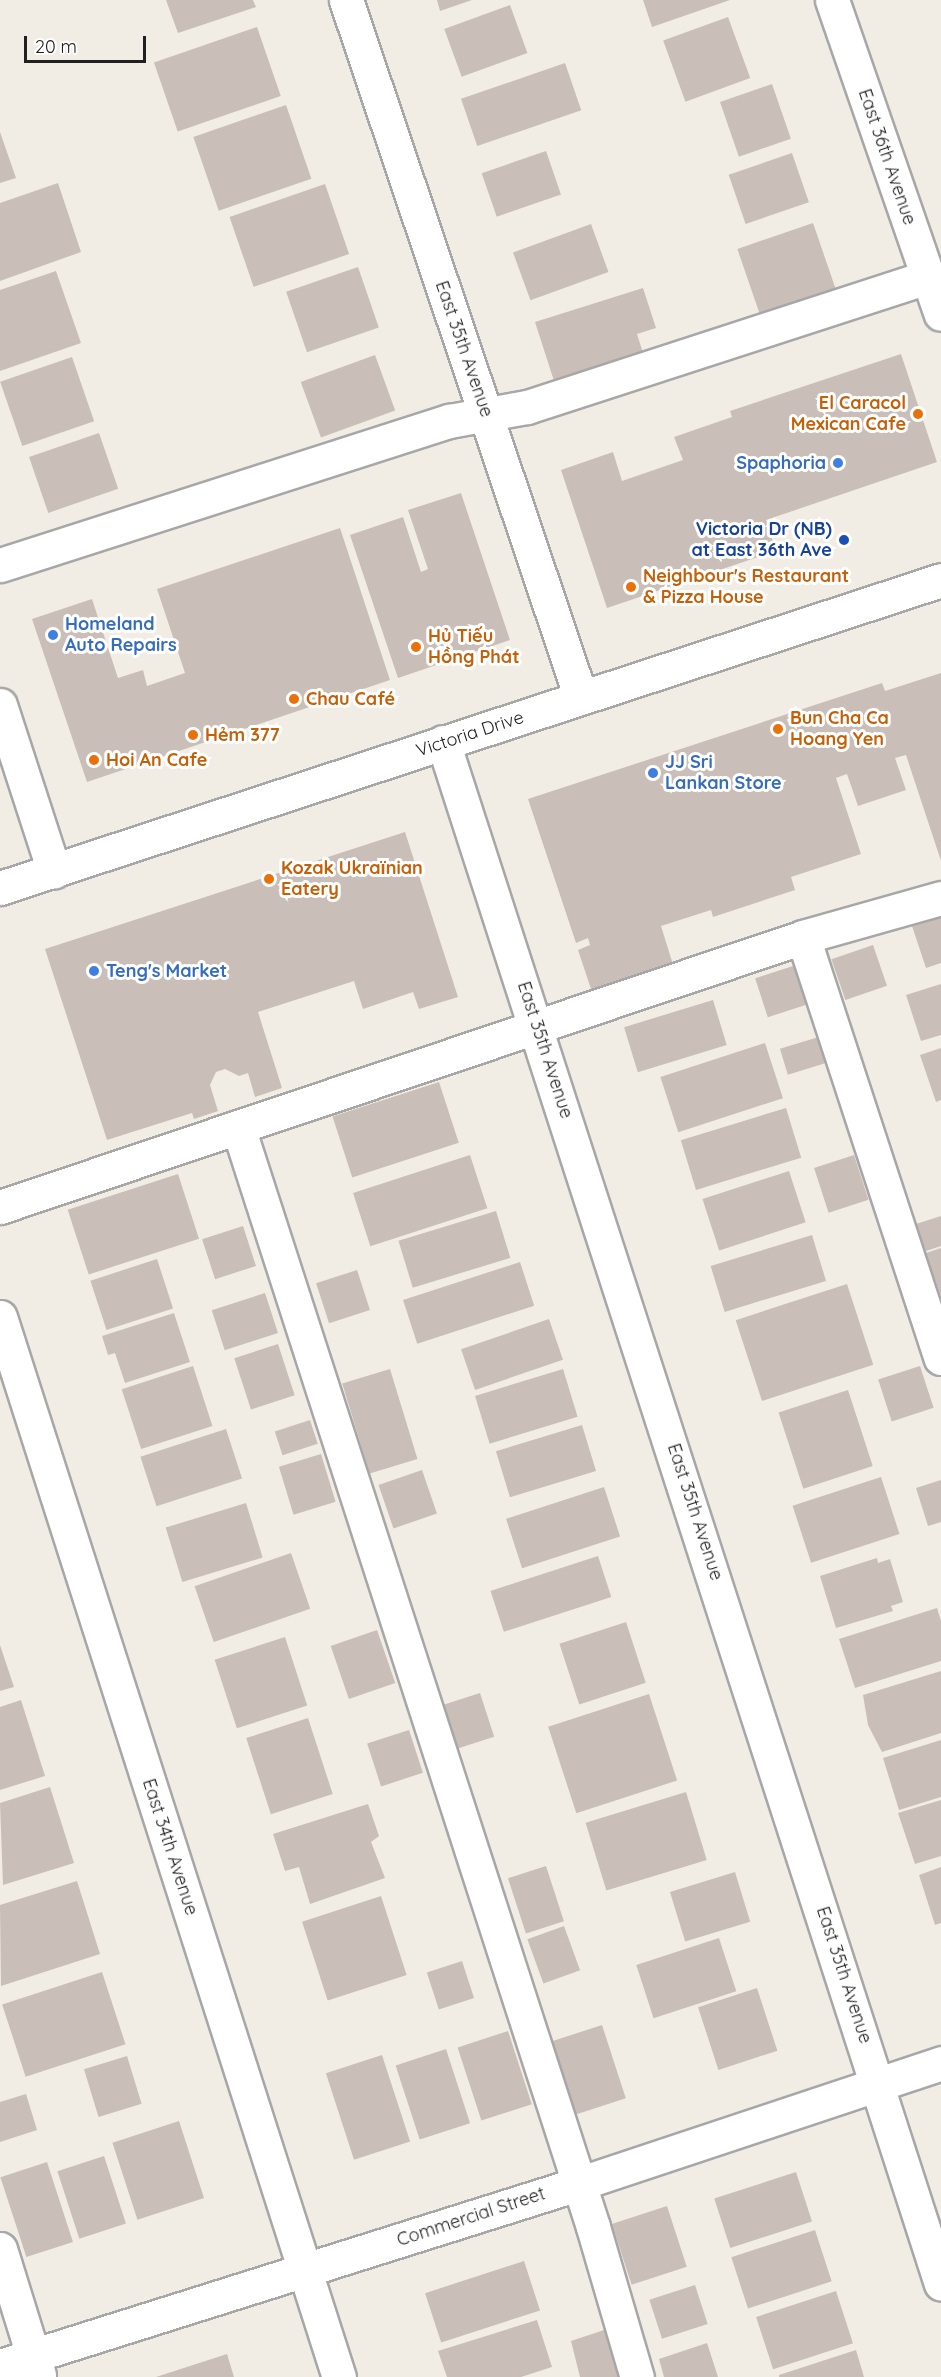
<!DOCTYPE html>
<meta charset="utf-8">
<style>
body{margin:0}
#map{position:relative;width:941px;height:2377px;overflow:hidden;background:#f1ede5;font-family:Quicksand,sans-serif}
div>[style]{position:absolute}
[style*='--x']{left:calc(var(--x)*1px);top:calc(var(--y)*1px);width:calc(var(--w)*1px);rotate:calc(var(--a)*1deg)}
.building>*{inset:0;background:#cabeb8;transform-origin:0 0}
.roads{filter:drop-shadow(2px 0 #a7a7a7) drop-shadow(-2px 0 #a7a7a7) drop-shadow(0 2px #a7a7a7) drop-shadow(0 -2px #a7a7a7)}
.minor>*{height:33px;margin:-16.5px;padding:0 16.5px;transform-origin:16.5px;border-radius:16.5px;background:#fff}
.dots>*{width:16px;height:16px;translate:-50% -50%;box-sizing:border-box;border:3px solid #fff;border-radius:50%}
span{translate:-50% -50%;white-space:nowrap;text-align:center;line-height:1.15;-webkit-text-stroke:6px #fff;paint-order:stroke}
.street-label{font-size:18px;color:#202020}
.food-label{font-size:18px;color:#c56008;font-weight:700}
.right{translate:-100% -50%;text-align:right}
.left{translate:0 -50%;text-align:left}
.shop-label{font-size:18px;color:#366cbe;font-weight:700}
.transit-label{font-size:18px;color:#164399;font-weight:700}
.scale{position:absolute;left:24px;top:36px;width:122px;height:27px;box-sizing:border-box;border:3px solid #202020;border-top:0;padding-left:8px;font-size:18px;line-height:21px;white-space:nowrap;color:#202020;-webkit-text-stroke:4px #fff;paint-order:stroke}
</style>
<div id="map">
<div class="building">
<div style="clip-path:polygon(166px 0,253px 0,256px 7px,178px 33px)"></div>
<div style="clip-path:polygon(437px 0,472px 0,440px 11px)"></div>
<div style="clip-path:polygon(643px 0,730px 0,652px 27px)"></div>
<div style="left:510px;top:5px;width:51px;height:70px;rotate:70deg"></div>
<div style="left:728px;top:17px;width:65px;height:69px;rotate:70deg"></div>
<div style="left:257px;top:27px;width:73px;height:109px;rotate:71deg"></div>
<div style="left:565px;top:63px;width:50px;height:110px;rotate:71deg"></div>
<div style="left:772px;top:84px;width:58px;height:55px;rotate:71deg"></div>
<div style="left:286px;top:105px;width:78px;height:98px;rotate:71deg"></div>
<div style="clip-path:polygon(0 132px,16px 178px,0 183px)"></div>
<div style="left:546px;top:151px;width:46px;height:68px;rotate:71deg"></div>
<div style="left:792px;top:153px;width:52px;height:67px;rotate:71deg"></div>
<div style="clip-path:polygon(58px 183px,81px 252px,0 281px,0 203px)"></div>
<div style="left:325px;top:184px;width:74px;height:101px;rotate:71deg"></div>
<div style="left:813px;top:223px;width:69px;height:80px;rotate:71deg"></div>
<div style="left:591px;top:224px;width:51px;height:83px;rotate:70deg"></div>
<div style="left:358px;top:267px;width:64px;height:76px;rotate:71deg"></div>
<div style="clip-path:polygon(56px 271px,81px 343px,0 371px,0 290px)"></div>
<div style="clip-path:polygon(643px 288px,656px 328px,637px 334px,643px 353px,554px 381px,535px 322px)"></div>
<div style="clip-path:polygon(901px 354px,937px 462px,766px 520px,776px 551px,607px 608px,561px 470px,613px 452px,622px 481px,683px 460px,674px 437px,732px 417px,730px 411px)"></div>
<div style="left:375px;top:355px;width:59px;height:79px;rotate:70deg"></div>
<div style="left:72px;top:357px;width:68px;height:76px;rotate:71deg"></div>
<div style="left:99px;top:433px;width:59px;height:74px;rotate:71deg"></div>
<div style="clip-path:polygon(461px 493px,510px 640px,398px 678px,350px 535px,403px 517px,421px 572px,428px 569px,408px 510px)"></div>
<div style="clip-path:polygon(340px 528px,390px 680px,87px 782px,32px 619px,92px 599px,118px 678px,143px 670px,147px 686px,185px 673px,157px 589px)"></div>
<div style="clip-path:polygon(941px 673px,941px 861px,906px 755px,895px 758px,906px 790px,858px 806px,847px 774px,836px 778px,861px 854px,791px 877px,795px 890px,713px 917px,711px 910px,661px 926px,676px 974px,595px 1001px,578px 950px,590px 945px,588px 938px,576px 943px,528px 799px,882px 683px,885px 691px)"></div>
<div style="clip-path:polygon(405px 832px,458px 997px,419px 1009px,413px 992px,363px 1009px,354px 981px,258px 1012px,282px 1088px,255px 1097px,248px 1073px,239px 1076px,225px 1069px,216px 1072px,210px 1085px,218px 1111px,194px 1119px,192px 1113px,107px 1140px,45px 949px)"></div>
<div style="clip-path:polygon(941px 917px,941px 963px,926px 968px,912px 926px)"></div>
<div style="left:873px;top:945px;width:43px;height:44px;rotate:71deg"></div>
<div style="left:796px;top:965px;width:41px;height:43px;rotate:72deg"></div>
<div style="clip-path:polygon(941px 984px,941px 1035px,921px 1041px,906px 995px)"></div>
<div style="left:713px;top:1000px;width:47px;height:93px;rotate:73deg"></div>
<div style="left:822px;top:1036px;width:27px;height:44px;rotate:73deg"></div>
<div style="left:765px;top:1043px;width:58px;height:110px;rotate:72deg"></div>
<div style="clip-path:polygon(941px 1048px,941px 1100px,936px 1102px,920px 1055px)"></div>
<div style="left:439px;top:1082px;width:64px;height:112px;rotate:72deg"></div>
<div style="left:786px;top:1108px;width:52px;height:110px;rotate:73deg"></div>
<div style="left:470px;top:1155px;width:56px;height:123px;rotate:72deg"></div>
<div style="left:854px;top:1155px;width:47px;height:42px;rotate:72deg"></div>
<div style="left:789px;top:1171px;width:54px;height:91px;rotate:72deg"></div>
<div style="left:178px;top:1174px;width:68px;height:116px;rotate:72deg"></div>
<div style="left:496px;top:1211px;width:49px;height:102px;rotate:73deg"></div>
<div style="clip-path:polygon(941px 1216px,941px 1246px,926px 1251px,916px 1224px)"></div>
<div style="left:243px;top:1226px;width:42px;height:43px;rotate:72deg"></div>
<div style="left:812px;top:1235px;width:48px;height:106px;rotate:73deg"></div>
<div style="clip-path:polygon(941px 1248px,941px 1297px,926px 1253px)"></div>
<div style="left:157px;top:1259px;width:52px;height:70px;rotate:72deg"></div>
<div style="left:520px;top:1262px;width:46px;height:123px;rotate:72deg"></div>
<div style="left:357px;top:1270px;width:42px;height:43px;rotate:72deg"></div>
<div style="left:847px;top:1284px;width:85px;height:117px;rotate:72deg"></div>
<div style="left:265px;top:1293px;width:42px;height:56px;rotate:72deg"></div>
<div style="clip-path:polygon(174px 1313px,190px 1362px,125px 1383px,115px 1353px,108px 1355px,102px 1336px)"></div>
<div style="left:549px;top:1319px;width:43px;height:93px;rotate:71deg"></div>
<div style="left:278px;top:1344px;width:54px;height:46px;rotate:72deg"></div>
<div style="left:193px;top:1366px;width:63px;height:75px;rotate:72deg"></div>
<div style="left:920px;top:1366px;width:44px;height:44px;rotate:72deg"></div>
<div style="left:390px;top:1369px;width:94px;height:50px;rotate:73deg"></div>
<div style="left:563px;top:1369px;width:50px;height:92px;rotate:73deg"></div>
<div style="left:848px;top:1390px;width:80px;height:73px;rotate:72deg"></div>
<div style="left:310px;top:1420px;width:25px;height:37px;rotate:72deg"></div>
<div style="left:582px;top:1425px;width:48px;height:90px;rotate:73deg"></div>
<div style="left:226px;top:1429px;width:52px;height:90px;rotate:72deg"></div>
<div style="left:321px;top:1454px;width:50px;height:44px;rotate:73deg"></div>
<div style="left:422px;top:1470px;width:46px;height:46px;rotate:71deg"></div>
<div style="left:881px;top:1477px;width:60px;height:93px;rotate:72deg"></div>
<div style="clip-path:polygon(941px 1480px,941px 1522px,928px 1526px,916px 1488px)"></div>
<div style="left:604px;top:1487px;width:52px;height:103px;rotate:72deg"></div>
<div style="left:246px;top:1503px;width:57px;height:84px;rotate:73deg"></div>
<div style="left:291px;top:1553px;width:59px;height:102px;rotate:71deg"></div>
<div style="left:598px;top:1556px;width:43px;height:113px;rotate:72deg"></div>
<div style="clip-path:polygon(877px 1558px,878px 1563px,890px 1559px,903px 1602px,891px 1606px,893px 1611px,836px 1628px,820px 1576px)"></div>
<div style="clip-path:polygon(937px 1608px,941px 1621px,941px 1661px,855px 1688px,839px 1639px)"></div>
<div style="left:626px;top:1622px;width:64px;height:70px;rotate:72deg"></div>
<div style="left:377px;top:1630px;width:56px;height:49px;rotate:71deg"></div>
<div style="left:285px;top:1637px;width:72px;height:74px;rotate:72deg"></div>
<div style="clip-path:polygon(0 1645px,14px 1687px,0 1691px)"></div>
<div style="clip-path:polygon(941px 1671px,941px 1733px,882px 1752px,868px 1725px,863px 1695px)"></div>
<div style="left:480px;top:1693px;width:46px;height:44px;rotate:72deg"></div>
<div style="left:649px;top:1694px;width:91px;height:106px;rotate:72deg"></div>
<div style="clip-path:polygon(21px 1700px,45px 1776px,0 1790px,0 1707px)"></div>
<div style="left:308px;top:1718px;width:80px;height:65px;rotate:72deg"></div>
<div style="left:409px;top:1730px;width:45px;height:44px;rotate:72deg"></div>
<div style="clip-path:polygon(941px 1740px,941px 1797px,899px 1810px,883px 1758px)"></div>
<div style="clip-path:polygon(50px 1787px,74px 1863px,3px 1885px,0 1803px)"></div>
<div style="left:686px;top:1792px;width:71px;height:105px;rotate:73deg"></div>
<div style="clip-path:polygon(941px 1800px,941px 1856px,915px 1864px,898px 1813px)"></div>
<div style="clip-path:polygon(368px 1804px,379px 1836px,371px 1842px,385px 1878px,310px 1904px,299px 1867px,285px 1871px,273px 1834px)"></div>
<div style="left:546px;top:1866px;width:58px;height:40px;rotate:72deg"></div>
<div style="clip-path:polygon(941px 1867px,941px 1923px,935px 1925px,919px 1875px)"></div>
<div style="left:735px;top:1872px;width:52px;height:68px;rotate:73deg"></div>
<div style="clip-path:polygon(77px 1881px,100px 1954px,1px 1986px,0 1905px)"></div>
<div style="left:381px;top:1896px;width:83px;height:83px;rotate:72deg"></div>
<div style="left:564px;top:1926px;width:47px;height:39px;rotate:70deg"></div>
<div style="left:719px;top:1938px;width:56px;height:87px;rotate:72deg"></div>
<div style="left:462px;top:1961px;width:39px;height:37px;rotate:72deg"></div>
<div style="left:102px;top:1972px;width:76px;height:105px;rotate:72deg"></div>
<div style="left:757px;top:1988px;width:66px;height:62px;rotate:72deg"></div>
<div style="left:602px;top:2025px;width:77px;height:55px;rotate:72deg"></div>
<div style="left:508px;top:2031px;width:77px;height:53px;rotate:72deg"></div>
<div style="left:446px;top:2049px;width:78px;height:53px;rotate:72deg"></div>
<div style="left:382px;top:2055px;width:91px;height:59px;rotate:72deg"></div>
<div style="left:127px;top:2056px;width:50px;height:45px;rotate:73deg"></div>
<div style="clip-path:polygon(26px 2094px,37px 2130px,0 2142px,0 2102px)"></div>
<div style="left:179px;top:2121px;width:81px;height:70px;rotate:72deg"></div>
<div style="left:104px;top:2156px;width:71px;height:49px;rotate:72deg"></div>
<div style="left:47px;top:2162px;width:84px;height:49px;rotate:72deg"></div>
<div style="left:796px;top:2172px;width:52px;height:86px;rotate:72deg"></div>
<div style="left:667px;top:2206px;width:64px;height:58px;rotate:72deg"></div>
<div style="left:815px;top:2230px;width:54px;height:88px;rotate:72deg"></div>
<div style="left:524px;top:2261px;width:52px;height:104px;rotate:72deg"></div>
<div style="left:695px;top:2285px;width:41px;height:48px;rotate:72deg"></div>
<div style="left:836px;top:2291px;width:55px;height:84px;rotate:72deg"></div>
<div style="clip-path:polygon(537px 2320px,552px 2367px,521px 2377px,447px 2377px,438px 2351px)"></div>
<div style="clip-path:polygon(610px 2328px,626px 2377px,580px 2377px,571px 2341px)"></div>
<div style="clip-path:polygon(707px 2343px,718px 2377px,664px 2377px,659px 2359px)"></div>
<div style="clip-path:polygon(856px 2350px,864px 2377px,779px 2377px,779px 2375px)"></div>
<div style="clip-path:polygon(227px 2354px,234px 2377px,156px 2377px)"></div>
</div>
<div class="roads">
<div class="minor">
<div style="--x:346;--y:0;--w:736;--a:71.39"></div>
<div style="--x:832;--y:0;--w:332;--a:70.9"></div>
<div style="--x:0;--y:565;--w:472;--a:-17.8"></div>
<div style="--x:449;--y:421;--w:79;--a:-10.2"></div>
<div style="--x:527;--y:407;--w:423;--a:-18"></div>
<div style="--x:0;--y:705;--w:175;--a:72"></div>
<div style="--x:443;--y:742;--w:1620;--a:72.1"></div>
<div style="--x:0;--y:888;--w:990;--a:-18.12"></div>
<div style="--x:803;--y:937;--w:443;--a:71.9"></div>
<div style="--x:238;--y:1127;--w:1156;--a:72.11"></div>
<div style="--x:593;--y:2227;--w:156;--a:73.7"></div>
<div style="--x:0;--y:1207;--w:847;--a:-18.58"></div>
<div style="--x:803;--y:937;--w:143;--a:-15.8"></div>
<div style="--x:0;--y:1317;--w:1113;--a:72.27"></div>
<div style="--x:0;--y:2249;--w:132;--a:72.8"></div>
<div style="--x:0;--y:2366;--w:606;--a:-17.48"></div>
<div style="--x:578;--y:2184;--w:383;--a:-18.4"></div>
</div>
</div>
<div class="dots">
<div style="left:918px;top:414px;background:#e8710a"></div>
<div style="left:838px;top:463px;background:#3f7fe0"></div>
<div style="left:844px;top:540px;background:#1a4fb4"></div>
<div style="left:631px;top:587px;background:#e8710a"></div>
<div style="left:53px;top:635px;background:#3f7fe0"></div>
<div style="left:416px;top:647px;background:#e8710a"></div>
<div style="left:294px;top:699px;background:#e8710a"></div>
<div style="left:778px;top:729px;background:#e8710a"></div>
<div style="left:193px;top:735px;background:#e8710a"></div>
<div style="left:94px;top:760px;background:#e8710a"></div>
<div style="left:653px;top:773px;background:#3f7fe0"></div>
<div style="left:269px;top:879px;background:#e8710a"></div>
<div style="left:94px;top:971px;background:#3f7fe0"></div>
</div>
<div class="street-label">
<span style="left:887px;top:157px;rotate:71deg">East 36th Avenue</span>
<span style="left:464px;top:349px;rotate:71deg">East 35th Avenue</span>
<span style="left:470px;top:734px;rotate:-18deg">Victoria Drive</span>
<span style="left:545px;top:1050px;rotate:72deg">East 35th Avenue</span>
<span style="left:695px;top:1512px;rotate:72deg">East 35th Avenue</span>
<span style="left:170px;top:1847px;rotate:72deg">East 34th Avenue</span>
<span style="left:844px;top:1975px;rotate:72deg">East 35th Avenue</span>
<span style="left:471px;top:2217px;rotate:-18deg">Commercial Street</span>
</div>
<div class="food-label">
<span class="right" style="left:906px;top:414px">El Caracol<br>Mexican Cafe</span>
<span class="left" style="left:643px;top:587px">Neighbour's Restaurant<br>&amp; Pizza House</span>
<span class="left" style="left:428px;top:647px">Hủ Tiếu<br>Hồng Phát</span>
<span class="left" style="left:306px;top:699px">Chau Café</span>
<span class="left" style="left:790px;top:729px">Bun Cha Ca<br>Hoang Yen</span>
<span class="left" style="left:205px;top:735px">Hẻm 377</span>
<span class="left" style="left:106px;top:760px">Hoi An Cafe</span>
<span class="left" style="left:281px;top:879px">Kozak Ukraїnian<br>Eatery</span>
</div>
<div class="shop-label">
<span class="right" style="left:826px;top:463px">Spaphoria</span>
<span class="left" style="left:65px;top:635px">Homeland<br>Auto Repairs</span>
<span class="left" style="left:665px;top:773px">JJ Sri<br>Lankan Store</span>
<span class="left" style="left:106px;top:971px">Teng's Market</span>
</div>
<div class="transit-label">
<span class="right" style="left:832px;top:540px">Victoria Dr (NB)<br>at East 36th Ave</span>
</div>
<div class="scale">20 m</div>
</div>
